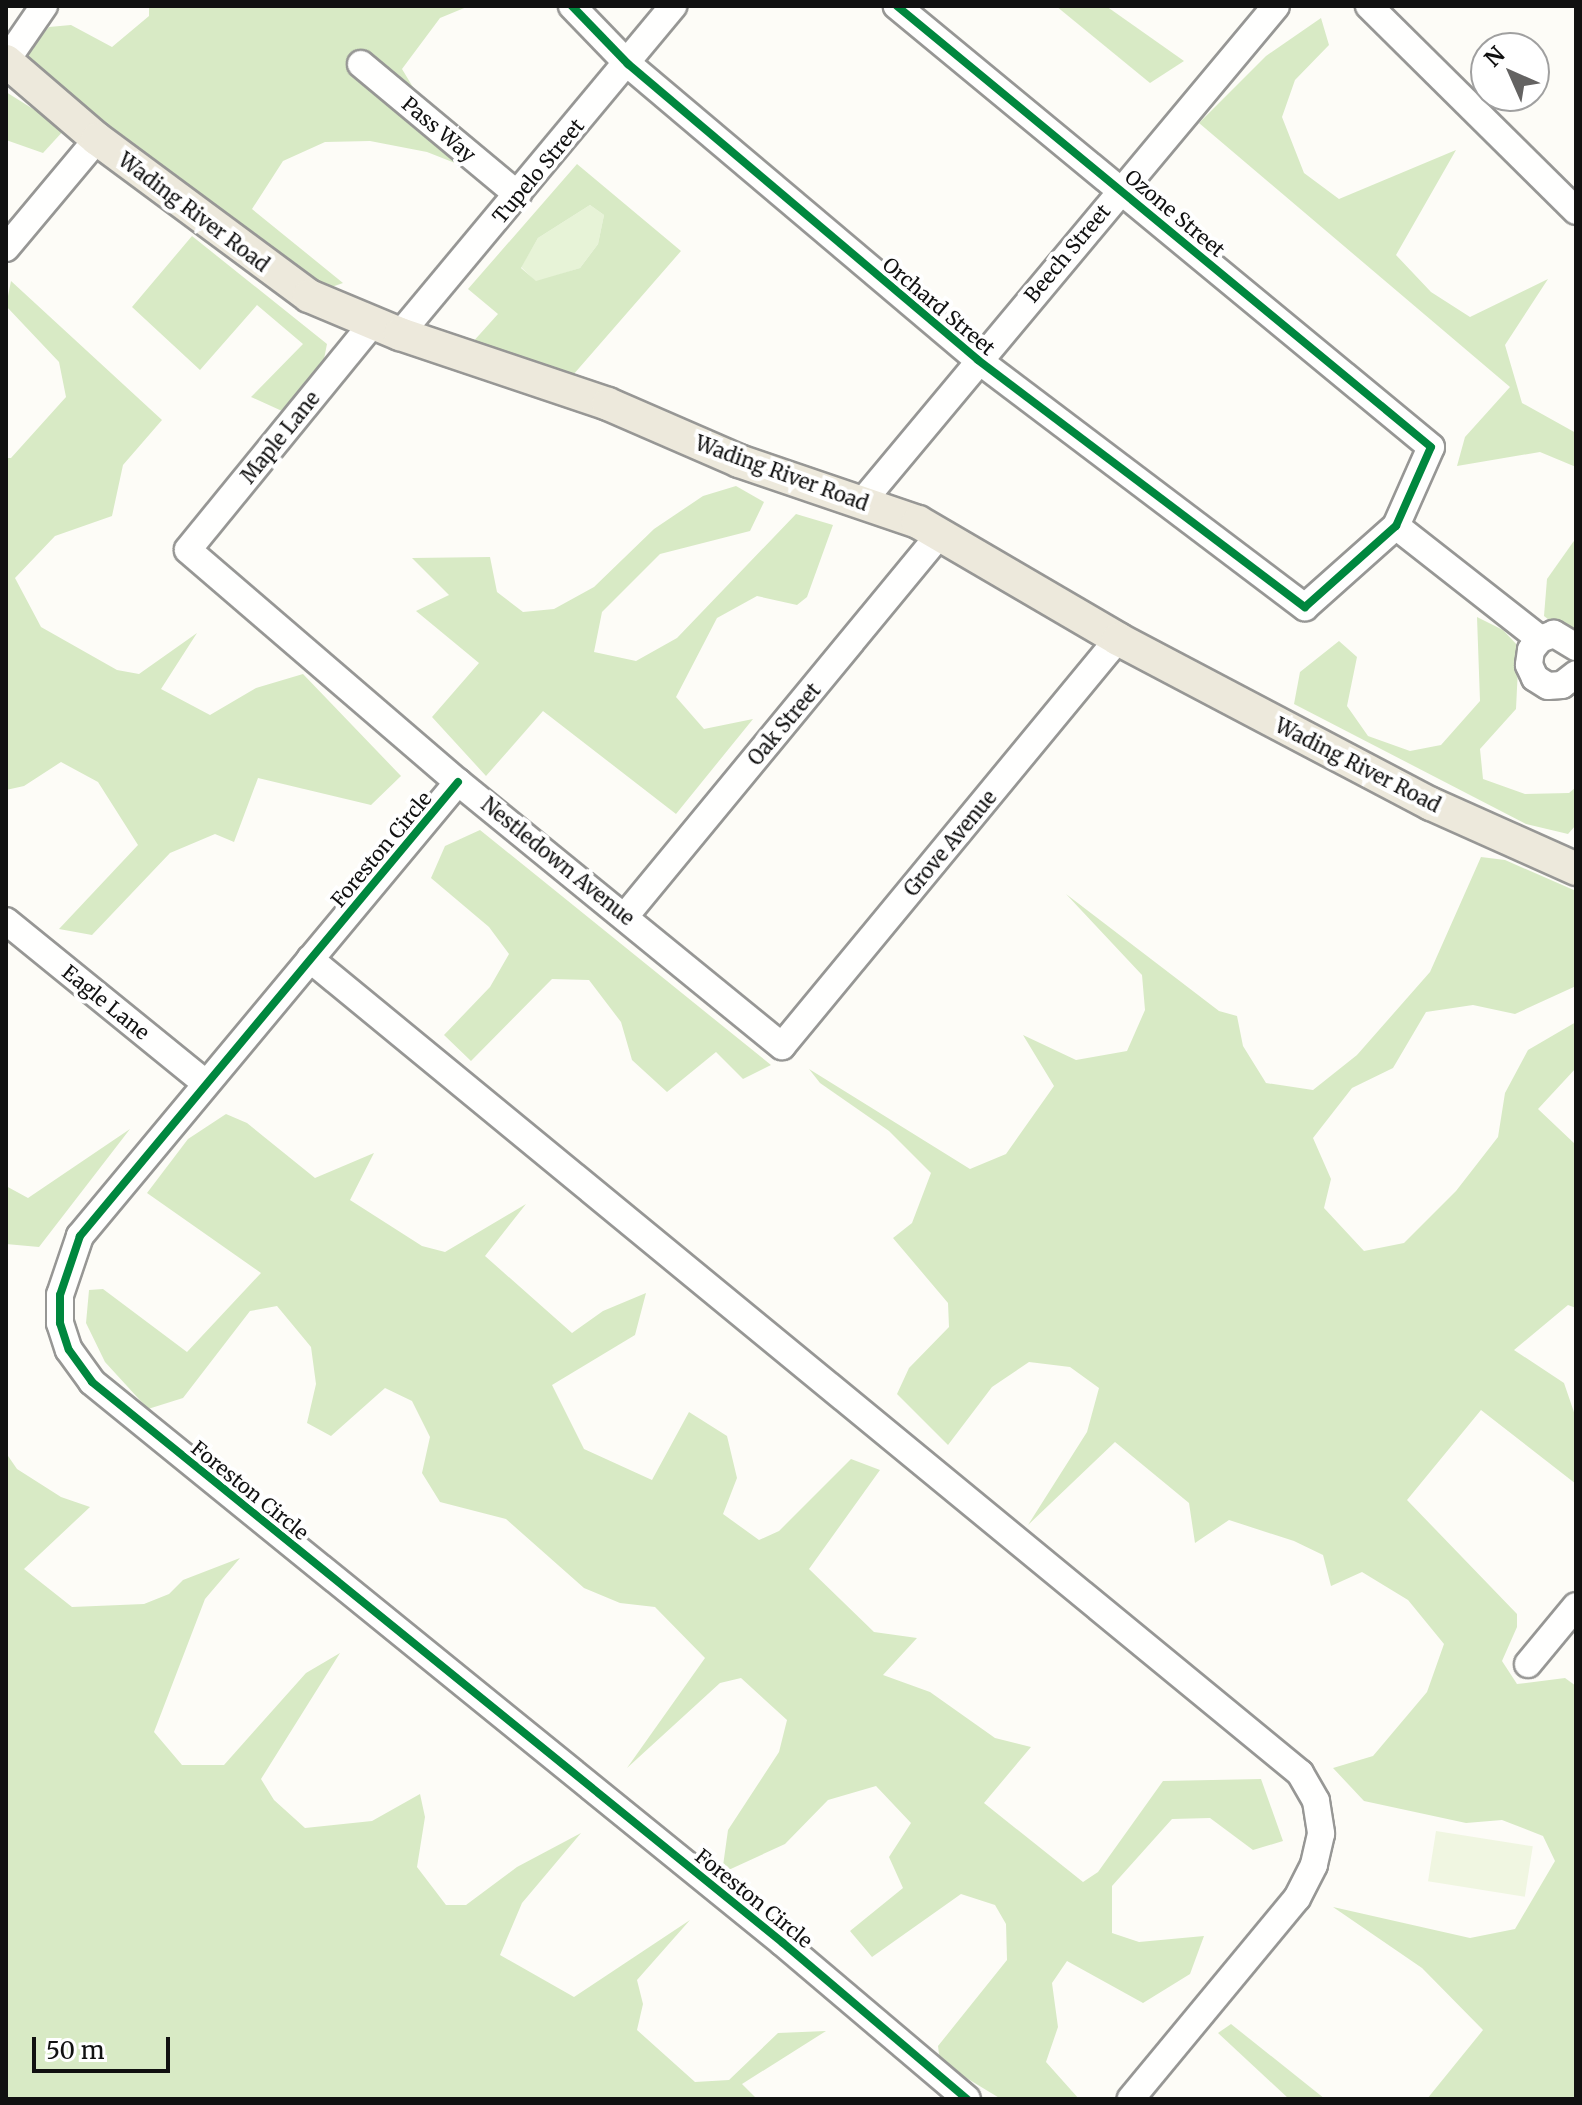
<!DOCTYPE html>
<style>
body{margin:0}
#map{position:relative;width:1582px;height:2105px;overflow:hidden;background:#fdfcf7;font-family:Merriweather,serif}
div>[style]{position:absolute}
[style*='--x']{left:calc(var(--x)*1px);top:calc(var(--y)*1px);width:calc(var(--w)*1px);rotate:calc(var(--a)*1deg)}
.green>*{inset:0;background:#e7f3d7}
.forest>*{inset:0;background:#d8eac5}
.pitch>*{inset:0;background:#f0f6e1;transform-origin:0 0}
.roads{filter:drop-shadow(2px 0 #979795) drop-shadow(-2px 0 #979795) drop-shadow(0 2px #979795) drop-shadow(0 -2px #979795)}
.minor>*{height:26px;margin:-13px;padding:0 13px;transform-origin:13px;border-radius:13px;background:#fffffe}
.major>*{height:32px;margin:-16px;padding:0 16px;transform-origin:16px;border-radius:16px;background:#ede9dc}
.cycleway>*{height:8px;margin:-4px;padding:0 4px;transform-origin:4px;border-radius:4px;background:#00873e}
span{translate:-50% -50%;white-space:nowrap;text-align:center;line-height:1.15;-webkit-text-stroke:8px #fff;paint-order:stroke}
.street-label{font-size:20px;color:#111}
.frame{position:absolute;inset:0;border:8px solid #111;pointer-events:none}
.north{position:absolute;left:1470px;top:32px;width:80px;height:80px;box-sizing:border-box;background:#fff;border:2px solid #a0a0a0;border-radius:50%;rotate:315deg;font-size:22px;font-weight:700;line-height:32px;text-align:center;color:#111}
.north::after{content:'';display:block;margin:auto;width:28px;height:36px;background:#646362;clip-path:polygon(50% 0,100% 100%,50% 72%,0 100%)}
.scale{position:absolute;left:32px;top:2037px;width:138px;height:36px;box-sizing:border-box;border:4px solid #111;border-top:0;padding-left:10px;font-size:24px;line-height:28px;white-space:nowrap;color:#111;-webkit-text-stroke:6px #fff;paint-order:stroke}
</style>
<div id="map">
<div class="green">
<div style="clip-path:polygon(590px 205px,604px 215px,598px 244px,580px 268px,536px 282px,521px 267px,538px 238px)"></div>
</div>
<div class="forest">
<div style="clip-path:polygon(149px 6px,469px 6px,440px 18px,402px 69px,460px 165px,427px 152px,370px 141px,325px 142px,283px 161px,252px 209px,343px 283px,323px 290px,237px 228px,35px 65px,26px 53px,49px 27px,71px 25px,112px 47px,149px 16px)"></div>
<div style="clip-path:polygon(1056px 6px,1106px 6px,1184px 61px,1150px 83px)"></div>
<div style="clip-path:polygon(1321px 18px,1329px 45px,1295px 80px,1282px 117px,1304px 173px,1339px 199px,1456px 150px,1396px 255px,1431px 292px,1470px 317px,1548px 279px,1505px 345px,1522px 403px,1576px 433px,1576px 467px,1540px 452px,1457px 466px,1465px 437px,1510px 387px,1199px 123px,1266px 56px)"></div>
<div style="clip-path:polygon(6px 92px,65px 129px,43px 153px,6px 140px)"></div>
<div style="clip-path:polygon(evenodd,577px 164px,681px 251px,573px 375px,471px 344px,498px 314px,468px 289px,577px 164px,590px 205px,604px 215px,598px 244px,580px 268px,536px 281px,521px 268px,538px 238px,590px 205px)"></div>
<div style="clip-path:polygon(192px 236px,327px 344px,322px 369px,282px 411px,251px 397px,303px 344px,257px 305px,200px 370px,132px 307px)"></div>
<div style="clip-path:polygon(11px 281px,162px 420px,123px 465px,112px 516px,55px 536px,15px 578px,41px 627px,117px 670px,139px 674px,197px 633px,161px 689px,210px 715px,256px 688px,303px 674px,401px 776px,371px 805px,258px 778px,234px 842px,215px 834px,170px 853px,92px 935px,59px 929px,138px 845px,98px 782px,61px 762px,24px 786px,6px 790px,6px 458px,11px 458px,66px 397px,59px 362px,6px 306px)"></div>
<div style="clip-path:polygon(736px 486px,764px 502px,750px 531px,660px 554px,602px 612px,594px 652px,636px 661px,677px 638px,796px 514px,833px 525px,807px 597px,797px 605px,757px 596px,717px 618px,676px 697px,704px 729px,753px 719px,676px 814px,543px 711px,486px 776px,432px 717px,479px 663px,416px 611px,449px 595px,412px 558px,490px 557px,497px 592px,523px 612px,554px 609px,594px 587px,654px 529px,703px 496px)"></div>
<div style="clip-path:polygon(1576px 538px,1576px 641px,1544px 616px,1547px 579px)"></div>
<div style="clip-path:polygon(1477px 617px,1503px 630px,1519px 647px,1516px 709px,1480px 749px,1483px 779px,1525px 794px,1569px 793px,1576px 787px,1576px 825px,1568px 834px,1526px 824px,1294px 704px,1300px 672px,1339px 641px,1357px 657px,1347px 706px,1368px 736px,1410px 751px,1441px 745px,1480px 701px)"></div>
<div style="clip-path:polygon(480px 830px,771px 1065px,743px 1079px,716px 1052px,667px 1092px,632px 1060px,621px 1022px,589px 980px,552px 979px,471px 1061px,444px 1035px,490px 987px,509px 954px,489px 927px,431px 878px,445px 846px)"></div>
<div style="clip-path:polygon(1481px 857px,1505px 860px,1576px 891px,1576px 986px,1515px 1014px,1473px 1005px,1426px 1012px,1393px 1068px,1352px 1088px,1313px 1138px,1331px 1179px,1324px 1208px,1364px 1251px,1404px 1243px,1456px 1191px,1498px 1137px,1505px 1093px,1528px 1050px,1576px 1022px,1576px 1068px,1538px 1109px,1576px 1145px,1576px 1308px,1568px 1305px,1514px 1350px,1564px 1383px,1576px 1418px,1576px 1484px,1481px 1410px,1407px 1500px,1517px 1614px,1517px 1627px,1502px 1661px,1517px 1684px,1565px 1678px,1576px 1686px,1576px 2099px,1427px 2099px,1483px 2030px,1422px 1968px,1333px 1907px,1470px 1938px,1515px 1929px,1555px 1861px,1543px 1836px,1502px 1820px,1466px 1823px,1364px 1801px,1333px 1768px,1373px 1756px,1427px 1692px,1444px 1644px,1408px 1600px,1362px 1572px,1331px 1586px,1323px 1555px,1294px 1541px,1229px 1520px,1195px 1543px,1189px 1503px,1115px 1442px,1028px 1525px,1087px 1432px,1099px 1388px,1070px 1367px,1029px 1362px,992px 1387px,948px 1445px,897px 1394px,909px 1368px,949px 1327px,948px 1303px,893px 1238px,912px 1223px,931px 1173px,889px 1131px,820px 1083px,809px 1069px,970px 1169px,1006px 1154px,1054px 1086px,1023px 1035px,1076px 1060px,1127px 1051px,1145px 1010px,1142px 975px,1066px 894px,1219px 1011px,1237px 1016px,1243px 1046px,1266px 1083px,1313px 1090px,1357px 1055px,1430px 972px)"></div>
<div style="clip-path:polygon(226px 1114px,247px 1123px,315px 1178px,374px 1153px,350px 1200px,422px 1246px,445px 1252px,526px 1204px,485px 1256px,572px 1333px,603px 1311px,646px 1293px,635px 1335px,552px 1385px,584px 1449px,652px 1480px,689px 1412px,727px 1436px,737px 1478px,723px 1514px,759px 1540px,779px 1531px,851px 1459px,880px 1470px,809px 1569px,874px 1632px,917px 1638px,883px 1675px,930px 1692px,995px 1738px,1031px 1747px,984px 1803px,1083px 1882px,1098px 1872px,1163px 1781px,1261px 1779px,1283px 1841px,1253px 1850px,1210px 1818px,1172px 1819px,1112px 1886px,1112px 1933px,1139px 1942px,1204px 1936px,1190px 1974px,1143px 2003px,1067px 1961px,1052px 1983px,1058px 2027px,1046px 2062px,1079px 2099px,1001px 2099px,940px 2062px,938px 2046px,1007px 1960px,1006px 1924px,995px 1905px,961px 1894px,872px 1957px,850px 1931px,903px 1888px,889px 1857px,911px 1823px,876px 1786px,828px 1800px,785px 1844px,722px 1873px,728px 1830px,779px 1752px,787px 1720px,741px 1678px,720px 1683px,627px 1768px,705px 1658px,655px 1607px,620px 1603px,584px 1588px,506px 1519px,440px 1502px,422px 1473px,430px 1437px,412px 1401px,385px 1388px,331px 1436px,307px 1423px,316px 1384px,311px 1347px,277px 1306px,250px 1311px,183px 1398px,148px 1409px,105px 1362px,86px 1323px,89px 1290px,103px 1289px,187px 1352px,261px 1273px,147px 1193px,188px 1139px)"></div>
<div style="clip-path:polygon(130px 1129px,39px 1247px,6px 1244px,6px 1186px,28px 1198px)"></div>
<div style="clip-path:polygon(6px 1453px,17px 1469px,61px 1497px,90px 1507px,24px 1569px,72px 1607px,144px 1604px,169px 1594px,183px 1580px,240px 1558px,205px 1599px,154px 1732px,182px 1765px,224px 1765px,306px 1673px,340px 1653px,261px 1779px,274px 1800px,305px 1828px,372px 1821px,420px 1794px,425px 1817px,417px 1867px,446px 1905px,466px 1905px,517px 1867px,581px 1833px,522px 1903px,500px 1955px,574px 1997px,690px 1920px,637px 1980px,643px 2004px,637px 2030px,695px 2082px,729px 2080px,778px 2033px,826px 2031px,742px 2084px,757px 2099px,6px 2099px)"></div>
<div style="clip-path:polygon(1231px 2024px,1325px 2099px,1289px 2099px,1218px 2033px)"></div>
</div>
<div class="pitch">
<div style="left:1436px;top:1831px;width:98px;height:51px;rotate:9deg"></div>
</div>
<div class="roads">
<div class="minor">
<div style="--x:572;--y:6;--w:81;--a:46"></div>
<div style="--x:628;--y:64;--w:458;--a:40.2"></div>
<div style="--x:978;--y:360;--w:410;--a:37.1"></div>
<div style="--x:1305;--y:607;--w:122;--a:-41.7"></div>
<div style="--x:1396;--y:526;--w:86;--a:-66.1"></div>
<div style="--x:1431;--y:447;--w:693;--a:-140.45"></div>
<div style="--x:1369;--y:6;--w:291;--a:44.7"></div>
<div style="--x:6;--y:61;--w:67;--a:-55.4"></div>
<div style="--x:361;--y:64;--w:204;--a:39.8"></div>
<div style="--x:6;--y:248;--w:142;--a:-50.1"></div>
<div style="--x:372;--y:324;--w:291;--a:129.2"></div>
<div style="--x:188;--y:550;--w:356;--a:40.7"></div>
<div style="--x:458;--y:782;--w:418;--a:39.2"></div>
<div style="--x:782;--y:1046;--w:528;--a:-50.46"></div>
<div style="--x:400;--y:334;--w:427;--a:-50.2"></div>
<div style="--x:862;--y:502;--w:646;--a:-50.15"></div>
<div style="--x:1396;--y:526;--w:183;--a:38.1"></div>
<div style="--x:1576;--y:647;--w:26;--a:-149"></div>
<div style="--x:1554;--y:634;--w:15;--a:160"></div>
<div style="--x:1540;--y:639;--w:14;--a:129"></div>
<div style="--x:1531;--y:650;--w:15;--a:98"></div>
<div style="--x:1529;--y:665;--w:14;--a:65"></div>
<div style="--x:1535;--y:678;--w:15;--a:32"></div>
<div style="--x:1548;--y:686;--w:14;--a:-4"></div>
<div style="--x:1562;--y:685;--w:18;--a:-38"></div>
<div style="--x:458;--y:782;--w:591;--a:129.78"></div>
<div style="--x:80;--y:1236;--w:62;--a:108.7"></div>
<div style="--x:60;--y:1295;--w:28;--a:90"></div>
<div style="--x:60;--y:1323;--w:28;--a:72"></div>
<div style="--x:69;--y:1350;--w:39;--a:54"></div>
<div style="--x:92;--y:1382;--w:890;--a:39.07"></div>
<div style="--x:783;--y:1943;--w:241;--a:40.3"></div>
<div style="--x:626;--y:915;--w:495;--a:-50.5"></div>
<div style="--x:6;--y:921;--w:257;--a:39.1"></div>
<div style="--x:310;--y:959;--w:1282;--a:39.43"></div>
<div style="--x:1300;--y:1773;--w:32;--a:60"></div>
<div style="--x:1316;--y:1801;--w:33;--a:81"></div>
<div style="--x:1321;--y:1834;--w:32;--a:103"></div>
<div style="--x:1314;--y:1865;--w:37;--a:117"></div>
<div style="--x:1297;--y:1898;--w:261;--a:129.6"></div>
<div style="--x:1528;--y:1664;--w:75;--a:-50.4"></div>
</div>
<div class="major">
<div style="--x:6;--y:61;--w:120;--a:40.6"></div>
<div style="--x:97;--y:139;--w:264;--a:36.5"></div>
<div style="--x:309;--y:296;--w:99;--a:22.7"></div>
<div style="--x:400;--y:334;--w:219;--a:18.6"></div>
<div style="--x:608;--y:404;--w:143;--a:23.5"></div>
<div style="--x:739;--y:461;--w:189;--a:18.8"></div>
<div style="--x:918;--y:522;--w:232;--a:30.3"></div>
<div style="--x:1118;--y:639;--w:354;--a:27.8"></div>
<div style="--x:1431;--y:804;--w:159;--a:24.1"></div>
</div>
</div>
<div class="cycleway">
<div style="--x:572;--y:6;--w:81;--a:46"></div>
<div style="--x:628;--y:64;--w:458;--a:40.2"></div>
<div style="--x:978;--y:360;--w:410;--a:37.1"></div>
<div style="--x:1305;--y:607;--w:122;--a:-41.7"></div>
<div style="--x:1396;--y:526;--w:86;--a:-66.1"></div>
<div style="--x:1431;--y:447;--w:693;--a:-140.45"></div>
<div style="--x:458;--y:782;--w:591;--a:129.78"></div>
<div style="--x:80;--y:1236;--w:62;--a:108.7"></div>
<div style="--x:60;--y:1295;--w:28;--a:90"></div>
<div style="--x:60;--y:1323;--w:28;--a:72"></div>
<div style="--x:69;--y:1350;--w:39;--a:54"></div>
<div style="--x:92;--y:1382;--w:890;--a:39.07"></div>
<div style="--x:783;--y:1943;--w:241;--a:40.3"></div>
</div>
<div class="street-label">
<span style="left:439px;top:129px;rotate:40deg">Pass Way</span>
<span style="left:538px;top:171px;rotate:-50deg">Tupelo Street</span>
<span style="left:194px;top:212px;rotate:37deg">Wading River Road</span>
<span style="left:1175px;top:213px;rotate:40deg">Ozone Street</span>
<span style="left:1067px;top:253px;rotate:-50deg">Beech Street</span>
<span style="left:939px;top:306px;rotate:40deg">Orchard Street</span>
<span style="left:280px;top:437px;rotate:-51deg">Maple Lane</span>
<span style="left:782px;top:473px;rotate:20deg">Wading River Road</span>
<span style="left:784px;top:724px;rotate:-50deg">Oak Street</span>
<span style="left:1358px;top:765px;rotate:27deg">Wading River Road</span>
<span style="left:950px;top:843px;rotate:-50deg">Grove Avenue</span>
<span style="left:381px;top:849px;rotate:-50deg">Foreston Circle</span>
<span style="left:558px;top:861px;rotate:39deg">Nestledown Avenue</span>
<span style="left:106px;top:1002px;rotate:39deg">Eagle Lane</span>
<span style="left:250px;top:1490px;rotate:39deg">Foreston Circle</span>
<span style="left:754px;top:1898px;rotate:39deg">Foreston Circle</span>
</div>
<div class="frame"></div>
<div class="north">N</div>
<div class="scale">50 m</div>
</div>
